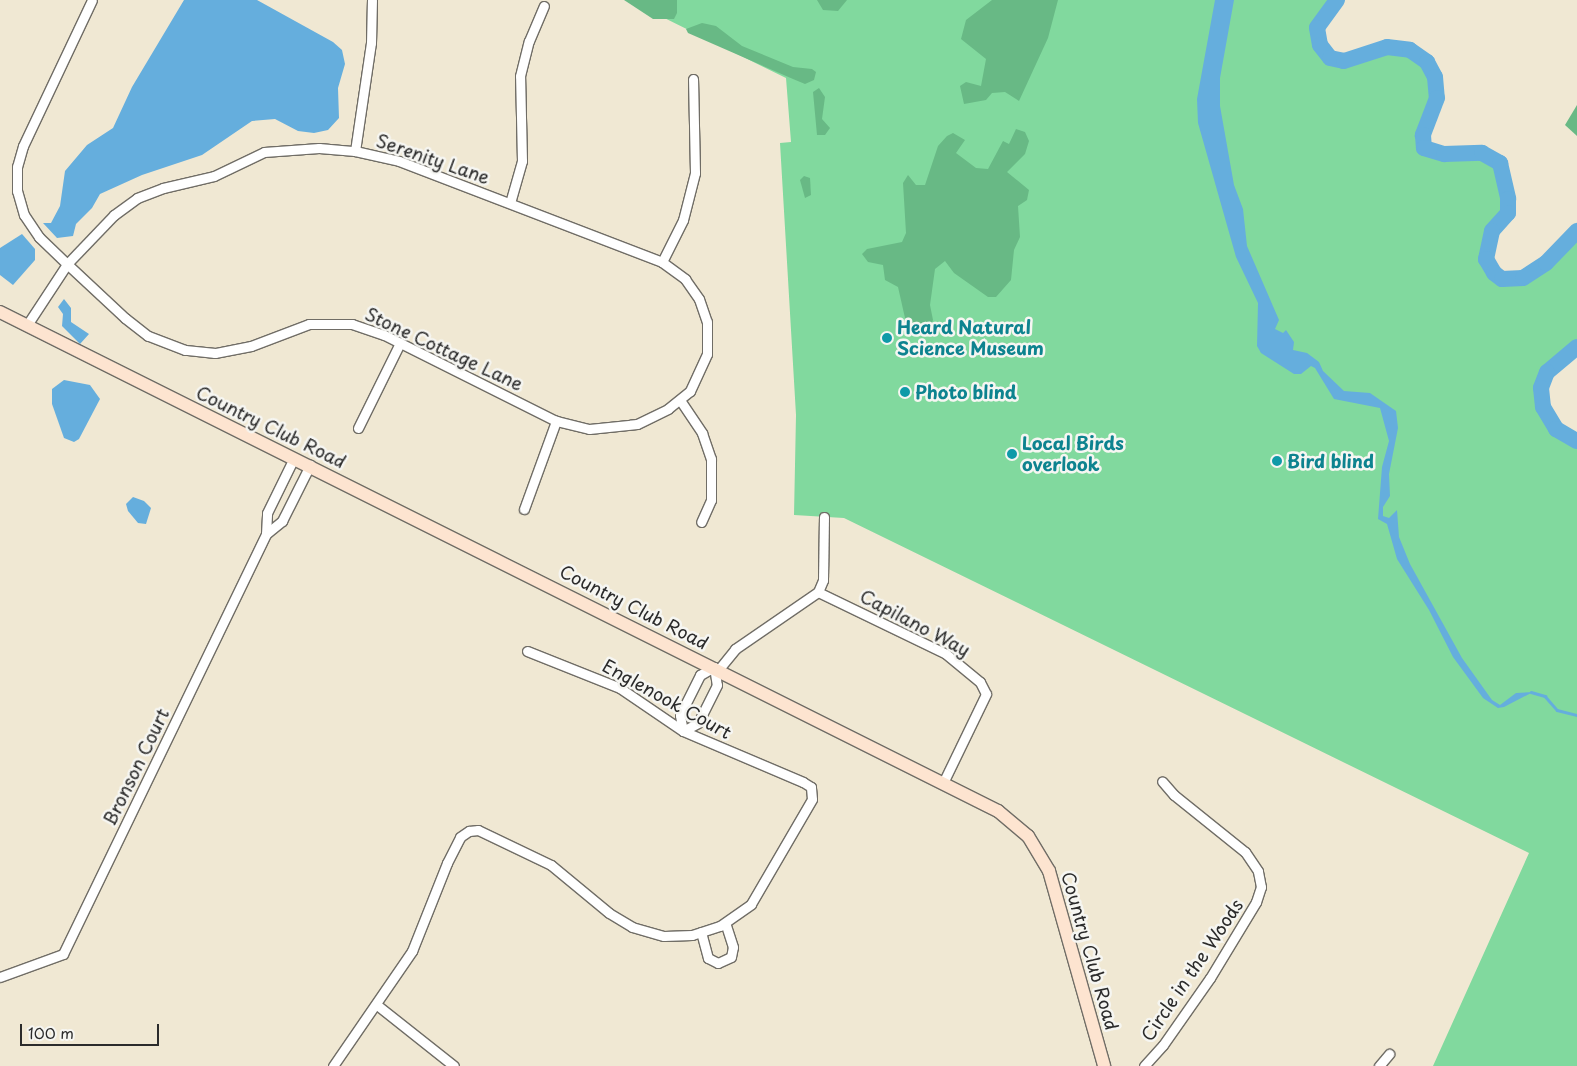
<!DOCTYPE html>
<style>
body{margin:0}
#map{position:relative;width:1577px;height:1066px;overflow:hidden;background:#f0e8d3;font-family:"Playpen Sans",sans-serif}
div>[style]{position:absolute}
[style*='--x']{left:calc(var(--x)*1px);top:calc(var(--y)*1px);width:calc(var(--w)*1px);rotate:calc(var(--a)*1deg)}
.green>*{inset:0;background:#81d99e}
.forest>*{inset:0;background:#68b985}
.water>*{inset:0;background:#65aedd}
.stream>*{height:2.5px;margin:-1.25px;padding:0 1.25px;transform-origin:1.25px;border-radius:1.25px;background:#65aedd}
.river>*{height:16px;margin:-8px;padding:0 8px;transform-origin:8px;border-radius:8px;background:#65aedd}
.roads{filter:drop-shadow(1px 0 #706d66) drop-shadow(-1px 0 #706d66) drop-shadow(0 1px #706d66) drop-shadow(0 -1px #706d66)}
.minor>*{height:9px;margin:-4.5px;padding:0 4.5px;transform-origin:4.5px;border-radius:4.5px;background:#fff}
.secondary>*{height:12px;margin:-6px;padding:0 6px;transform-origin:6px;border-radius:6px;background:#fde4d0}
.dots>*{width:14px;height:14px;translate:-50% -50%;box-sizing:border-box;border:2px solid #f6f6f2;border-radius:50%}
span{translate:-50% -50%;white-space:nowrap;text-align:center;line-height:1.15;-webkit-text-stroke:5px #f6f6f2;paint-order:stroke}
.street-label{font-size:18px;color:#2b2b2b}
.culture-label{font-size:18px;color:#0d838f;font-weight:700}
.left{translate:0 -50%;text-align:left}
.scale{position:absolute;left:20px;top:1024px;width:139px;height:22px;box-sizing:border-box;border:2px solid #2b2b2b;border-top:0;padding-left:6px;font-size:15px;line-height:18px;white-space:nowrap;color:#2b2b2b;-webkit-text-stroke:4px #f6f6f2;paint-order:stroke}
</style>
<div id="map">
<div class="green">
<div style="clip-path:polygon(628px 0,1336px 0,1315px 28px,1320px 45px,1330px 58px,1344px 62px,1387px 48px,1410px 51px,1426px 62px,1434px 77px,1436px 98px,1422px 135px,1424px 148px,1443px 155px,1482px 154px,1499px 164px,1507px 213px,1491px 230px,1485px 259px,1493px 274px,1502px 280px,1523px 279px,1547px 264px,1577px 233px,1577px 346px,1547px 371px,1540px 388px,1541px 407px,1555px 429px,1577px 441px,1577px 1066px,1433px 1066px,1529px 853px,844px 518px,794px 515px,796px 415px,780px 143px,791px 142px,786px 78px)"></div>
</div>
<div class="forest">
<div style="clip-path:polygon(624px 0,677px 0,677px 13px,674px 19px,653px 19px)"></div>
<div style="clip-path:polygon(817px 0,847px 0,838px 11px,823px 10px)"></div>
<div style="clip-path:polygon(992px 0,1058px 0,1048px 38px,1019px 101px,1005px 92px,992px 93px,986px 100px,964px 104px,960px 86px,966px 82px,981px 86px,986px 59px,961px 39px,966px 20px)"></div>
<div style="clip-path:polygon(702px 23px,716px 26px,742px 46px,793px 67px,812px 69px,816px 72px,814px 80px,805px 84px,793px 79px,688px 33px,686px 29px)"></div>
<div style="clip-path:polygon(819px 88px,825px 97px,822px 119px,830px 128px,825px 135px,817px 135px,813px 92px)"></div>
<div style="clip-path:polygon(1577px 105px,1577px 136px,1565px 125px)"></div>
<div style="clip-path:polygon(1016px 129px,1025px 132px,1029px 141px,1025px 154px,1007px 172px,1029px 190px,1027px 200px,1018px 206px,1020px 237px,1014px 250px,1011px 280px,996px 297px,988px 297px,954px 273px,945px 261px,935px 269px,930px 305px,933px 320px,929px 332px,920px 335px,912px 331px,905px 318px,898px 287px,885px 280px,883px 265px,868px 262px,862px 254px,867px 249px,902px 242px,906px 233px,903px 183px,908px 175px,916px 185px,925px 185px,938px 146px,947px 136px,953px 133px,965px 140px,956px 153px,976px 168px,988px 169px,1003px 141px,1009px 144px)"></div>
<div style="clip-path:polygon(804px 176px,810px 178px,811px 195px,805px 198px,800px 180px)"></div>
</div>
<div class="water">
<div style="clip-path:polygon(184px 0,257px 0,333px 42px,342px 50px,345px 64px,338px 88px,339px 118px,328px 130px,314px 133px,298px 131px,275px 119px,252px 121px,202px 155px,142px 175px,100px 194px,92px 208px,76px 224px,73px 236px,57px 238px,43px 223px,51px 223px,60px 206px,65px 171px,87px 145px,113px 128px,132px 87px)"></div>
<div style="clip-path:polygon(1215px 0,1234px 0,1220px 78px,1220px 106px,1234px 185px,1243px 209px,1247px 246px,1279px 320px,1275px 329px,1283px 333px,1286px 330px,1294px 342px,1293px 350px,1307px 353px,1319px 362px,1323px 371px,1344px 391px,1370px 393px,1396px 411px,1398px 428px,1389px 474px,1390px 496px,1383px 507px,1383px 516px,1389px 518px,1397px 510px,1399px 537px,1410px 564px,1462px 658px,1492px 700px,1500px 705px,1516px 693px,1533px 692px,1504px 707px,1498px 708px,1483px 698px,1453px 657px,1429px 610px,1397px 559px,1387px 524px,1378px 519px,1382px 467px,1389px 441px,1380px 408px,1334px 399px,1315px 368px,1311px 366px,1301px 374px,1294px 374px,1261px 353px,1257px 346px,1258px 303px,1236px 257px,1198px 123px,1197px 99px)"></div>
<div style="clip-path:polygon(22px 234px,35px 249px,35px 260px,13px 285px,0 275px,0 248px)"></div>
<div style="clip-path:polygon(64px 299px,71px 308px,71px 322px,89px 334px,80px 344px,62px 326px,63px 314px,58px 307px)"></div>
<div style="clip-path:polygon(64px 380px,90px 385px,100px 399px,79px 439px,74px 442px,64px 438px,52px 404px,52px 389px)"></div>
<div style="clip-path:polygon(133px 497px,144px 501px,151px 508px,146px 524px,138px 523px,128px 511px,126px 504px)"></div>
</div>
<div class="stream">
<div style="--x:1531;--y:692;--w:15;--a:16"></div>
<div style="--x:1545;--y:696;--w:18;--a:49"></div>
<div style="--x:1557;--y:710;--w:21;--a:14"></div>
</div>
<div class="river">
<div style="--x:1337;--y:0;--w:34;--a:126"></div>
<div style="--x:1317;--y:28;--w:17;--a:80"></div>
<div style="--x:1320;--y:45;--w:16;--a:52"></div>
<div style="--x:1330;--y:58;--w:14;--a:12"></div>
<div style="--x:1344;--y:61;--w:45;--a:-18"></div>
<div style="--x:1387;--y:47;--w:23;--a:7"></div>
<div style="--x:1410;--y:50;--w:21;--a:35"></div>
<div style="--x:1427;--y:62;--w:17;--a:62"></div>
<div style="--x:1435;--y:77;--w:21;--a:85"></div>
<div style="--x:1437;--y:98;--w:40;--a:111"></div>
<div style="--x:1423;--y:135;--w:13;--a:86"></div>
<div style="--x:1424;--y:148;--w:21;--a:17"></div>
<div style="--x:1444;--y:154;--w:38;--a:-2"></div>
<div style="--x:1482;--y:153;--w:21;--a:29"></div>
<div style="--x:1500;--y:163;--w:37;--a:77"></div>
<div style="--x:1508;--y:199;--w:14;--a:90"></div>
<div style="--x:1508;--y:213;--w:24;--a:132"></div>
<div style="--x:1492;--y:231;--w:29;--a:102"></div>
<div style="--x:1486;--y:259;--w:16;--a:60"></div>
<div style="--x:1494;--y:273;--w:10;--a:37"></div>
<div style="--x:1502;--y:279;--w:21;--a:-3"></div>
<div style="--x:1523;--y:278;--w:27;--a:-33"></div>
<div style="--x:1546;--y:263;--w:45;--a:-45.9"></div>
<div style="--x:1577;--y:347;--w:39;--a:140"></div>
<div style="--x:1547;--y:372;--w:17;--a:111"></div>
<div style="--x:1541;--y:388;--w:19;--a:84"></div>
<div style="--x:1543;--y:407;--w:26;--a:59"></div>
<div style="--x:1556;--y:429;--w:24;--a:30"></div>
</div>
<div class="roads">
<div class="minor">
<div style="--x:355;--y:151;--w:109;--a:-81.6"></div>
<div style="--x:371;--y:43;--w:43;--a:-88.7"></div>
<div style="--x:510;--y:203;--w:44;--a:-74.1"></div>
<div style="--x:522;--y:161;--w:85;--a:-91.3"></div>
<div style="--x:520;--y:76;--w:36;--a:-76"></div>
<div style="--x:529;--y:41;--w:38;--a:-67"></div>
<div style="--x:662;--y:262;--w:47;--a:-63.4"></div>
<div style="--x:683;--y:220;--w:49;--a:-75.7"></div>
<div style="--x:695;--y:173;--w:94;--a:-91.2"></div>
<div style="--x:27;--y:325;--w:73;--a:-56.7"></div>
<div style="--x:67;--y:264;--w:68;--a:-46.2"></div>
<div style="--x:114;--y:215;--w:29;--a:-36"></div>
<div style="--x:137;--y:198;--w:28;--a:-21"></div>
<div style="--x:163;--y:188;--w:52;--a:-13.2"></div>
<div style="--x:214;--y:176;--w:55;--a:-25.6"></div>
<div style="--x:264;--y:152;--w:55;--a:-4.2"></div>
<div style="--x:319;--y:148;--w:36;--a:5"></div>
<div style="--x:355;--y:151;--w:45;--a:12.8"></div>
<div style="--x:399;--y:161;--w:282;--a:21"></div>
<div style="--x:662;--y:262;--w:29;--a:36"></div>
<div style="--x:685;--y:279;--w:24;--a:55"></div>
<div style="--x:699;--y:299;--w:24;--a:71"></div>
<div style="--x:707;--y:322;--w:32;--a:90"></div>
<div style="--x:707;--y:354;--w:41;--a:114.7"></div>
<div style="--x:690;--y:391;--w:28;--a:141"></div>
<div style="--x:668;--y:409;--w:34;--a:154"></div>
<div style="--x:637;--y:424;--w:48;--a:174.1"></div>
<div style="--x:589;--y:429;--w:34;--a:-166"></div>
<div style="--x:556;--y:421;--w:192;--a:-153.4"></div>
<div style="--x:384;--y:335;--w:34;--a:-161"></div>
<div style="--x:352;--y:324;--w:43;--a:180"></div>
<div style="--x:309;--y:324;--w:62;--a:159.2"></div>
<div style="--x:251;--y:346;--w:37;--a:169"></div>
<div style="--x:215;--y:353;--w:30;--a:-174"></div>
<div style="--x:185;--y:350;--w:40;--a:-159"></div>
<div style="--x:148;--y:336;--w:29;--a:-142"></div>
<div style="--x:125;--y:318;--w:79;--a:-137"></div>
<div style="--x:67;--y:264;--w:39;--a:-136"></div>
<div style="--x:39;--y:237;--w:27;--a:-124"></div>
<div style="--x:24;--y:215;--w:25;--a:-106"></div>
<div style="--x:17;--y:191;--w:24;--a:-90"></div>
<div style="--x:17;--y:167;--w:22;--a:-74"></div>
<div style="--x:23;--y:146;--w:161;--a:-64.7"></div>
<div style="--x:680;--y:400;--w:40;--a:56"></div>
<div style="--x:702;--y:433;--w:28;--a:71"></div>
<div style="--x:711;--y:459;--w:41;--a:90"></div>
<div style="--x:711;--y:500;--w:24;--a:114"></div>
<div style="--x:358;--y:428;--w:95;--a:-63.7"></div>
<div style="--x:524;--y:509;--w:94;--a:-70"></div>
<div style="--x:266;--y:534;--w:21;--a:-87"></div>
<div style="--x:267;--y:513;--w:61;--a:-63.9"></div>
<div style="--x:818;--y:592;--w:142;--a:25.8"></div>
<div style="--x:946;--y:654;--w:44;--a:39.5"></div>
<div style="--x:980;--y:682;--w:13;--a:63"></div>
<div style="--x:986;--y:694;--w:97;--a:115.8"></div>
<div style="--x:714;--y:667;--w:18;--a:81"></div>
<div style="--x:717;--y:685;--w:42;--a:116.6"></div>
<div style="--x:698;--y:723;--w:17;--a:152"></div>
<div style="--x:683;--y:731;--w:16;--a:-101"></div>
<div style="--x:680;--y:715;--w:45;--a:-63.4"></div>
<div style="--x:700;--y:675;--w:16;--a:-30"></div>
<div style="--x:719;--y:669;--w:26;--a:-51"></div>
<div style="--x:735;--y:649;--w:101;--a:-34.5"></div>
<div style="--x:818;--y:592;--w:13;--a:-67"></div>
<div style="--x:823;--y:580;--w:63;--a:-89.1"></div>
<div style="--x:701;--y:932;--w:27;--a:75"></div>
<div style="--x:708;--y:958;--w:11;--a:27"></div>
<div style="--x:718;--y:963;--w:14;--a:-25"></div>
<div style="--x:731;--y:957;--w:10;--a:-79"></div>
<div style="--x:733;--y:947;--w:25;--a:-108"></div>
<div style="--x:0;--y:977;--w:67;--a:-20.1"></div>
<div style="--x:63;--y:954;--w:466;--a:-64.2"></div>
<div style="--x:266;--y:534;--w:21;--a:-39"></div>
<div style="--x:282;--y:521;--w:63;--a:-63.4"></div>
<div style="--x:377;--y:1005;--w:98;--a:38.4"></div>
<div style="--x:333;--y:1066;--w:140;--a:-55.5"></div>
<div style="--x:412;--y:951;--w:95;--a:-68.3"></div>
<div style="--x:447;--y:863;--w:29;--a:-63"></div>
<div style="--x:460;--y:837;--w:11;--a:-34"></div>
<div style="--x:469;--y:831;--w:9;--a:-6"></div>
<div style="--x:478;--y:830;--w:81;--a:25.6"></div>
<div style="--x:551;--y:865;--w:75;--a:39.6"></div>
<div style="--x:609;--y:913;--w:27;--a:31"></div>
<div style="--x:632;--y:927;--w:33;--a:16"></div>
<div style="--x:664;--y:936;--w:28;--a:-2"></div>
<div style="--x:692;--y:935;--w:29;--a:-18"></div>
<div style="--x:720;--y:926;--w:38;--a:-35"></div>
<div style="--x:751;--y:904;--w:121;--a:-59.8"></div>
<div style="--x:812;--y:799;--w:12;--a:-95"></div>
<div style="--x:811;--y:787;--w:9;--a:-148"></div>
<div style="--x:803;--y:782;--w:130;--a:-157"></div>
<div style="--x:683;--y:731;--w:76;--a:-145.7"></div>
<div style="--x:620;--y:688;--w:100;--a:-158.3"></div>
<div style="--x:1144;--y:1066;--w:28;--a:-48"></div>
<div style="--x:1163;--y:1045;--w:82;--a:-55"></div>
<div style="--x:1210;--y:978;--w:89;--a:-58.8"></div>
<div style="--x:1256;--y:902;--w:16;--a:-72"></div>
<div style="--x:1261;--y:887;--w:16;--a:-101"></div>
<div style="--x:1258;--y:871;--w:23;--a:-124"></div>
<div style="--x:1245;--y:852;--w:91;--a:-141.2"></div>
<div style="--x:1174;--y:795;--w:18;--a:-131"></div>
<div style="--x:1379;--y:1066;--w:16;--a:-50"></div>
</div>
<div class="secondary">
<div style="--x:0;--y:312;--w:1116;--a:26.57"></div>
<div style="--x:998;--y:811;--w:39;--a:40"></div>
<div style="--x:1028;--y:836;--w:41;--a:59"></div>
<div style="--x:1049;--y:871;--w:203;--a:74.2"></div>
</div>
</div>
<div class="dots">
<div style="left:887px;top:338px;background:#0f9aa8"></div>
<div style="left:905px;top:392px;background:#0f9aa8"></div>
<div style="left:1012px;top:454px;background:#0f9aa8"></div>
<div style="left:1277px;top:461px;background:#0f9aa8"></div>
</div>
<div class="street-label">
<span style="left:433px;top:159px;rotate:19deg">Serenity Lane</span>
<span style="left:444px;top:349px;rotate:25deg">Stone Cottage Lane</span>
<span style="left:271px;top:427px;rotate:26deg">Country Club Road</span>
<span style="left:634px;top:607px;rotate:27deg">Country Club Road</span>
<span style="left:915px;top:623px;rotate:28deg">Capilano Way</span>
<span style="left:667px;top:699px;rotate:29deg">Englenook Court</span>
<span style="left:136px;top:767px;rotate:-64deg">Bronson Court</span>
<span style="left:1090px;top:951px;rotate:74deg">Country Club Road</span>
<span style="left:1192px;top:970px;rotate:-56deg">Circle in the Woods</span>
</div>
<div class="culture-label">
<span class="left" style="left:897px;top:338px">Heard Natural<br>Science Museum</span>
<span class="left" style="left:915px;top:392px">Photo blind</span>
<span class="left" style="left:1022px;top:454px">Local Birds<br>overlook</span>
<span class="left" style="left:1287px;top:461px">Bird blind</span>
</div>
<div class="scale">100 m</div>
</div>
